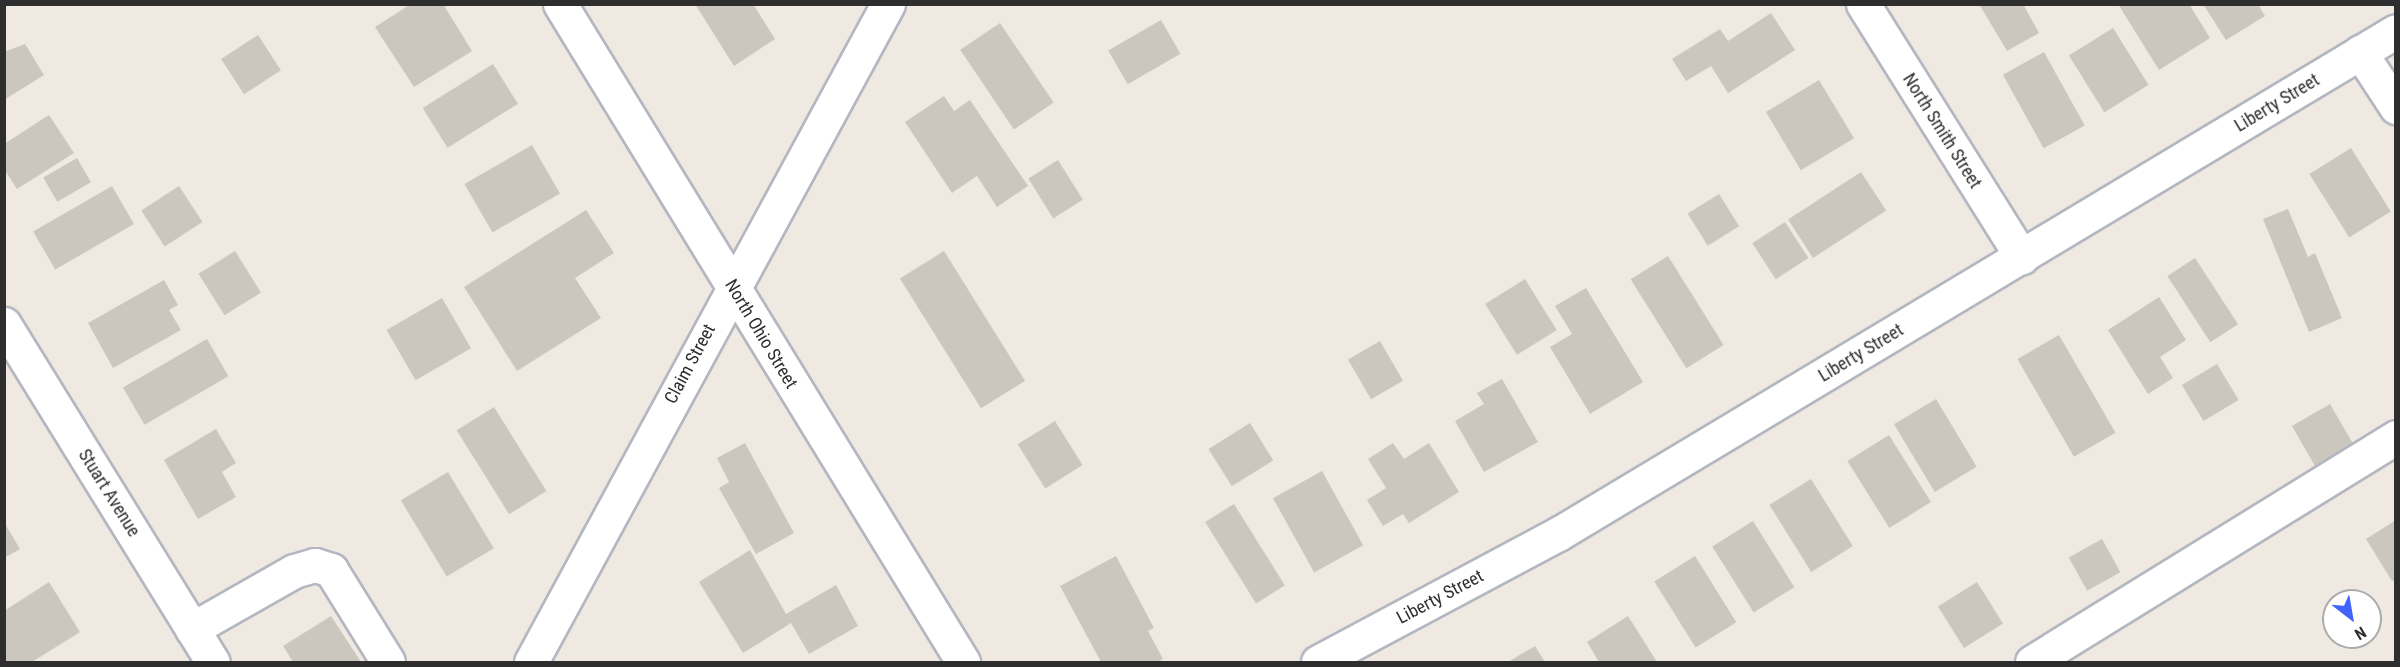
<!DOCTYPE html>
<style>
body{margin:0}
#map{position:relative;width:2400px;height:667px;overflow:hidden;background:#efe9e1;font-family:"Roboto Condensed",sans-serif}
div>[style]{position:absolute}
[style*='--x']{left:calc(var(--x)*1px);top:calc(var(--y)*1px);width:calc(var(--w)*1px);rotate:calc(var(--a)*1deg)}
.building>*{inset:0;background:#cbc7bf;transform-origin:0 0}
.roads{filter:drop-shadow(2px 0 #b4b7c1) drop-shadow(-2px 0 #b4b7c1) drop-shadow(0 2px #b4b7c1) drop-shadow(0 -2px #b4b7c1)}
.minor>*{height:33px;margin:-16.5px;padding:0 16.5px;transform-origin:16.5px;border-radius:16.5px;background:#fff}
span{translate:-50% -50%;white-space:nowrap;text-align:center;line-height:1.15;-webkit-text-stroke:6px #fff;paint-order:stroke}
.street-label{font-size:18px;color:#2e2e2e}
.frame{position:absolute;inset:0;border:6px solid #2e2e2e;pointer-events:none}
.north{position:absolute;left:2322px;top:589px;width:60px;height:60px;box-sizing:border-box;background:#fff;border:2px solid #ababab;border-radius:50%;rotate:149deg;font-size:16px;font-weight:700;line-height:24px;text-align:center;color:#2e2e2e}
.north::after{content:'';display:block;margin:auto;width:21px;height:27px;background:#4264fb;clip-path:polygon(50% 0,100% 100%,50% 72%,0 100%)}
</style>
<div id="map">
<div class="building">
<div style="clip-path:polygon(411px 4px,443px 4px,472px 51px,414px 87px,375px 27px)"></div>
<div style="clip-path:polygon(695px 4px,753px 4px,775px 39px,734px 66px)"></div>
<div style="clip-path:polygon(1979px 4px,2023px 4px,2039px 33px,2007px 51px)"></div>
<div style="clip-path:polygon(2118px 4px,2189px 4px,2210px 38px,2159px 70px)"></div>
<div style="clip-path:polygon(2203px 4px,2258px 4px,2265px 16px,2226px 40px)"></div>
<div style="clip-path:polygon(1771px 13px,1795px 50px,1728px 93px,1711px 66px,1686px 81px,1672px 59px,1720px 29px,1728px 41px)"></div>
<div style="left:1161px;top:20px;width:39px;height:61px;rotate:60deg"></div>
<div style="left:1000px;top:23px;width:96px;height:48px;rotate:56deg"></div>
<div style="left:2113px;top:28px;width:67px;height:52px;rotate:58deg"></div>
<div style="left:258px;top:35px;width:42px;height:44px;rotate:57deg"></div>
<div style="clip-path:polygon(25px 44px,44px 75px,4px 100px,4px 52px)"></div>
<div style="left:2044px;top:52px;width:84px;height:47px;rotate:61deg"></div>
<div style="left:493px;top:64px;width:47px;height:83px;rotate:58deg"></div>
<div style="left:1819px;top:80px;width:68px;height:62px;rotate:59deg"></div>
<div style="clip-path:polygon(944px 96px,954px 111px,970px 100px,1028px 186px,997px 207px,977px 176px,952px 193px,905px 122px)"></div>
<div style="clip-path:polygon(49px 115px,74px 153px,17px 189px,4px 169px,4px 144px)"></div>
<div style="left:532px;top:145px;width:56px;height:78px;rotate:60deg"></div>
<div style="left:2351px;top:148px;width:75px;height:49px;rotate:58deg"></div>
<div style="left:77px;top:158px;width:28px;height:39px;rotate:60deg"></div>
<div style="left:1058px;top:160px;width:47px;height:35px;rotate:58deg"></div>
<div style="left:1861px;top:172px;width:46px;height:87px;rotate:57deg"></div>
<div style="left:112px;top:186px;width:44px;height:91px;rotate:60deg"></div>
<div style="left:179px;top:186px;width:43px;height:45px;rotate:57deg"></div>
<div style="left:1719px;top:194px;width:38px;height:37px;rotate:58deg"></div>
<div style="clip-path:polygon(2288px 209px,2308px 257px,2315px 253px,2342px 318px,2309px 332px,2263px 219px)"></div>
<div style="clip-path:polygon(586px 210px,614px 253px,575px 278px,601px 318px,517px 371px,464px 287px)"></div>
<div style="left:1785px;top:222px;width:43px;height:39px;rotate:57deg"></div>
<div style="left:235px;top:251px;width:49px;height:43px;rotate:58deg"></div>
<div style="left:944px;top:251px;width:153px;height:52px;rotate:58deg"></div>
<div style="left:1668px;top:256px;width:105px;height:44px;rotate:58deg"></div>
<div style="left:2195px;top:258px;width:79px;height:33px;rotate:57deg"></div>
<div style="left:1525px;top:279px;width:60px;height:47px;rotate:58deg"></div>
<div style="clip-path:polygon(164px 280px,178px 305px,169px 310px,181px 330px,113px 368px,88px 323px)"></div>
<div style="clip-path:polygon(1586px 288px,1643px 382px,1590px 414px,1550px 347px,1572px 334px,1555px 306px)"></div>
<div style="clip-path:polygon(2159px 297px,2186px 340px,2160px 357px,2173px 378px,2148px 394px,2108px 330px)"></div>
<div style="left:442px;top:298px;width:58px;height:64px;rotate:60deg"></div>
<div style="left:2059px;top:335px;width:113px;height:48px;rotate:60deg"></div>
<div style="left:207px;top:339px;width:43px;height:97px;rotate:60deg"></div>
<div style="left:1380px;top:341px;width:46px;height:37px;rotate:60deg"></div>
<div style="left:2217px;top:364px;width:42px;height:41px;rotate:59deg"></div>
<div style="clip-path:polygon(1502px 379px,1538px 442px,1484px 472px,1455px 421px,1484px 404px,1477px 393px)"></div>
<div style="left:1936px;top:399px;width:79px;height:49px;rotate:59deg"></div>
<div style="left:2330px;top:404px;width:50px;height:44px;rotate:60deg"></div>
<div style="left:494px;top:407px;width:99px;height:44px;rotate:58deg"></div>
<div style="left:1055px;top:421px;width:52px;height:44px;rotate:58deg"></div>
<div style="left:1250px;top:423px;width:44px;height:49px;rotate:58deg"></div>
<div style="clip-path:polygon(216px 429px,236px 463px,222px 472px,236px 497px,198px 519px,164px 460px)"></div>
<div style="left:1889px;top:435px;width:79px;height:49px;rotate:58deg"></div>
<div style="clip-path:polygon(745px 443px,794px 533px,756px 554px,719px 488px,729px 482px,717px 458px)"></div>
<div style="clip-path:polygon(1393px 443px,1404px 459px,1429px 443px,1459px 492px,1409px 523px,1403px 514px,1383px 526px,1367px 500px,1386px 488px,1368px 459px)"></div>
<div style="left:1322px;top:471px;width:85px;height:56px;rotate:61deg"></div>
<div style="left:448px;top:472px;width:89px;height:55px;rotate:59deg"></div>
<div style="left:1811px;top:479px;width:79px;height:49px;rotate:58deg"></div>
<div style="left:1234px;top:504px;width:96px;height:34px;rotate:58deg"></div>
<div style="clip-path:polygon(2396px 520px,2396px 579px,2392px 581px,2366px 539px)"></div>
<div style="left:1753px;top:521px;width:78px;height:48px;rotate:58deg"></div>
<div style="clip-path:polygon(4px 522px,20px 549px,4px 558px)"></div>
<div style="left:2102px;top:539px;width:38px;height:38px;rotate:61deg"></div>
<div style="clip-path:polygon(750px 550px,786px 614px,836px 585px,858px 626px,809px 654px,791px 623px,743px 653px,699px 582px)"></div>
<div style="clip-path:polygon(1116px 556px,1154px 628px,1148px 631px,1163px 659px,1157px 662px,1101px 662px,1060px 586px)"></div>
<div style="left:1695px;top:556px;width:78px;height:48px;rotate:58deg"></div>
<div style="clip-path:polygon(49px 582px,80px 632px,32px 662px,4px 662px,4px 611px)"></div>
<div style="left:1977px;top:582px;width:49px;height:46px;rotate:58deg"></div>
<div style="clip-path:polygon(331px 616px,361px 662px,293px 662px,283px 646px)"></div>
<div style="clip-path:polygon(1628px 616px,1657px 662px,1599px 662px,1587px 642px)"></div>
<div style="clip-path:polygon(1535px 646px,1545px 662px,1508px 662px)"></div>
</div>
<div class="roads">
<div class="minor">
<div style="--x:560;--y:4;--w:772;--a:58.51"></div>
<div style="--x:1863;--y:4;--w:299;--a:57.9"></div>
<div style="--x:2360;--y:52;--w:66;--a:56.8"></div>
<div style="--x:4;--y:324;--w:397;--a:58.3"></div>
<div style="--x:192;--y:629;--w:117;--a:-29.6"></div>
<div style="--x:294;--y:571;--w:22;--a:-16"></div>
<div style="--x:315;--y:565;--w:17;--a:17"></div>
<div style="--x:331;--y:570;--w:108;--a:58.2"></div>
<div style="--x:531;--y:662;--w:749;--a:-61.52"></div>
<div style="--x:1318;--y:662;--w:272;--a:-28.1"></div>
<div style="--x:1558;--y:534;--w:977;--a:-30.97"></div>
<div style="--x:2032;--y:662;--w:428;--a:-31.7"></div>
</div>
</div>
<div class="street-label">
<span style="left:2277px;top:103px;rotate:-31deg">Liberty Street</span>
<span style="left:1942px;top:131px;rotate:58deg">North Smith Street</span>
<span style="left:761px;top:334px;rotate:59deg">North Ohio Street</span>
<span style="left:1861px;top:353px;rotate:-31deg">Liberty Street</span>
<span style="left:690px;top:364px;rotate:-62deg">Claim Street</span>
<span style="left:109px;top:493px;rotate:58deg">Stuart Avenue</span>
<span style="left:1440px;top:597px;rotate:-28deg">Liberty Street</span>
</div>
<div class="frame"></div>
<div class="north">N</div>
</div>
